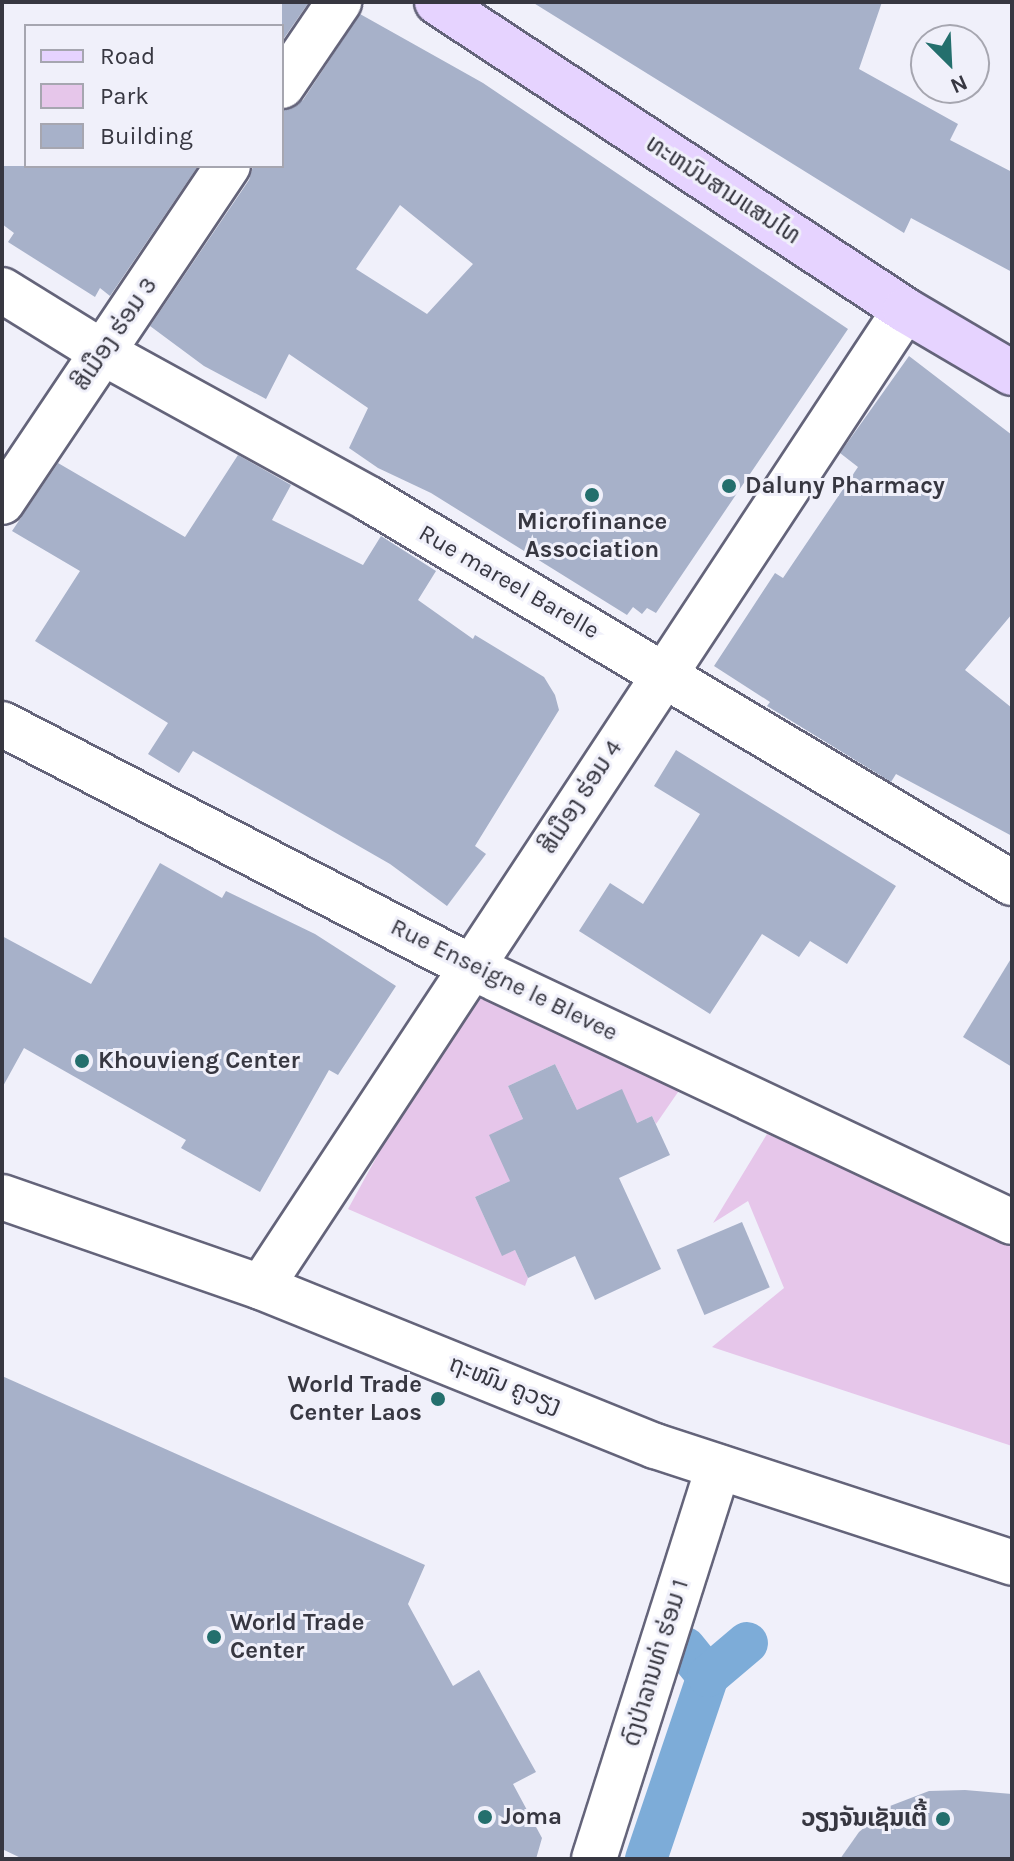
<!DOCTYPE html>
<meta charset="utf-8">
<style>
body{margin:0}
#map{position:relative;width:1014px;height:1861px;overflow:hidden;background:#f0f0fa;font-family:Karla,"Noto Sans Lao",sans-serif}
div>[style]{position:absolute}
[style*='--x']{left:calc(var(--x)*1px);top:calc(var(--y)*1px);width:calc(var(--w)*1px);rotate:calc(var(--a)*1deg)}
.green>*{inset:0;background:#e6c6ea}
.canal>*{height:42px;margin:-21px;padding:0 21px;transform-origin:21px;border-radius:21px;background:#7dacd8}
.building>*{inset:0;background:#a7b1c9;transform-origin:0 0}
.roads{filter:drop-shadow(2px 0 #64647a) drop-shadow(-2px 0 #64647a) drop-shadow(0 2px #64647a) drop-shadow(0 -2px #64647a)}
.street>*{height:44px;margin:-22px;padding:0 22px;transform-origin:22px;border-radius:22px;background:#fff}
.secondary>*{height:44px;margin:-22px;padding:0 22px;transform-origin:22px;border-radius:22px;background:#fff}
.primary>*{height:44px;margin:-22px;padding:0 22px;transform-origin:22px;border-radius:22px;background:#e6d3ff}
.dots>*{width:22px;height:22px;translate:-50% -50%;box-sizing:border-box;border:4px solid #f0f0fa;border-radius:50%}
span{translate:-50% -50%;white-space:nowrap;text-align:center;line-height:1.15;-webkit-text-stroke:6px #f0f0fa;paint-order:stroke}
.street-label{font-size:24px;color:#373741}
.poi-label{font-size:24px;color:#373741;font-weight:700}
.left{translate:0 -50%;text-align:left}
.right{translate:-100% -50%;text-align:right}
.frame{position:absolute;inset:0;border:4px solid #373741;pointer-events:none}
.legend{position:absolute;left:24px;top:24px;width:260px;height:144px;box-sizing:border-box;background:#f0f0fa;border:2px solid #a6a6b0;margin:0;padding:10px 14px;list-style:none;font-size:24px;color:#373741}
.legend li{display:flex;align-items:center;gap:16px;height:40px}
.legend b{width:40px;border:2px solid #a6a6b0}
.north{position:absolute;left:910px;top:24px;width:80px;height:80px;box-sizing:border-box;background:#f0f0fa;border:2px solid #a6a6b0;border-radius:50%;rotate:156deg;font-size:22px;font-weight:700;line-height:32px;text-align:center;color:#373741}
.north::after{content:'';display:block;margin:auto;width:28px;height:36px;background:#246f6d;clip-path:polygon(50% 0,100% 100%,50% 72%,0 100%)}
</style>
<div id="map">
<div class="green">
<div style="clip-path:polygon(471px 985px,687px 1079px,656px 1124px,652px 1116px,637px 1123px,577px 1110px,555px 1064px,508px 1086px,523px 1119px,510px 1181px,475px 1197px,502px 1255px,515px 1250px,528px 1278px,525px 1286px,348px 1209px)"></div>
<div style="clip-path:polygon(767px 1134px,1012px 1240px,1012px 1446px,712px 1347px,784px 1288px,748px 1201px,713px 1223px)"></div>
</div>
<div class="canal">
<div style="--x:685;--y:1648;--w:36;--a:51"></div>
<div style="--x:646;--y:1859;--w:193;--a:-71.3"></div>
<div style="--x:708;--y:1676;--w:51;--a:-40.2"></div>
</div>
<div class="building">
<div style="clip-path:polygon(282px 2px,309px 2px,282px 41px)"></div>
<div style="clip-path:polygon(532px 2px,882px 2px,859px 69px,958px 124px,950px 140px,1012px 172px,1012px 272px,911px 218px,904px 233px)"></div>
<div style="clip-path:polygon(evenodd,360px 14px,483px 83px,848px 329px,656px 613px,647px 608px,642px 614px,633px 607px,627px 615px,431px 493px,378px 468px,349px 448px,368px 408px,289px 354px,266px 399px,204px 366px,150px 326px,249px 180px,253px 166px,282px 166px,282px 111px,303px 100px,360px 14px,400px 205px,473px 264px,427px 314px,356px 269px,400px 205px)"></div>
<div style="clip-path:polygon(2px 166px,198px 166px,110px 296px,100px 288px,95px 297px,8px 242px,14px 233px,2px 224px)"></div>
<div style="clip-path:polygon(909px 356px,1012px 435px,1012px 614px,965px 670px,1012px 708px,1012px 836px,896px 774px,891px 782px,767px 706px,770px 702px,714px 666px,775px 573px,783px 578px,858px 467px,840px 453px)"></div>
<div style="clip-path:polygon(238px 455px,291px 485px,272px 520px,363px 565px,381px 536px,436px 571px,418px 600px,473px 639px,475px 635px,544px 677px,555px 695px,559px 710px,475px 846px,486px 854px,447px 906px,390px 864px,193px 751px,179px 773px,148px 754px,168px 723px,35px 641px,80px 571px,12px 531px,58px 463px,185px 537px)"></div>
<div style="clip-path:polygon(676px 750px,896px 886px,847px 964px,810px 941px,799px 957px,762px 934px,710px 1014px,579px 931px,610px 883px,643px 904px,700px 814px,654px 786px)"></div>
<div style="clip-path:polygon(160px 863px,222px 898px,226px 891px,315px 934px,396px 986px,338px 1075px,329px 1070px,260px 1192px,181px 1148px,186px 1140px,24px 1048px,2px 1088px,2px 936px,91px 984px)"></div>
<div style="clip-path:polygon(1012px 957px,1012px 1067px,963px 1037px)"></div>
<div style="clip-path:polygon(555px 1064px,577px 1110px,622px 1089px,637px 1123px,652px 1116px,670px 1155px,619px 1178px,661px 1269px,595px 1300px,575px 1256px,528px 1278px,515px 1250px,502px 1256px,475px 1197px,510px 1181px,489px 1135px,523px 1119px,508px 1086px)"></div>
<div style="left:742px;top:1222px;width:71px;height:71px;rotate:67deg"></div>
<div style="clip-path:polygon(2px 1376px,425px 1565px,408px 1604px,453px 1686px,479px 1670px,536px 1772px,513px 1784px,542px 1838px,536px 1859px,23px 1859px,2px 1849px)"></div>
<div style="clip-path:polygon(965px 1790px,1012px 1794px,1012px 1859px,840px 1859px,859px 1832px,890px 1806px,929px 1791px)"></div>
</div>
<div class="roads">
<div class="street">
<div style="--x:282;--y:86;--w:102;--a:-55.8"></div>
<div style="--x:2;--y:290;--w:118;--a:31.8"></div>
<div style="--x:102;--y:352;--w:305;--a:28.8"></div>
<div style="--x:369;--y:499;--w:749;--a:30.85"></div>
<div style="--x:2;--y:502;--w:405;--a:-56.1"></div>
<div style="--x:2;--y:724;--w:526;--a:27.39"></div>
<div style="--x:469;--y:966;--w:600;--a:25.24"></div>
<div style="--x:261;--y:1287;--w:1170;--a:-56.61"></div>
<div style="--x:594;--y:1859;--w:411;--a:-72.4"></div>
</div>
<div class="secondary">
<div style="--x:2;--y:1197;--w:274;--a:19.2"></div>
<div style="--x:261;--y:1287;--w:425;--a:22"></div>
<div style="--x:655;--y:1446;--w:376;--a:18.1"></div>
</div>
<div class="primary">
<div style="--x:437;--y:2;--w:560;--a:33.35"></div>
<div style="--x:905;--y:310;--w:124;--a:30.5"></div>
</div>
</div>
<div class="dots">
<div style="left:729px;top:486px;background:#246f6d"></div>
<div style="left:592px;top:495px;background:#246f6d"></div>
<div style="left:82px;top:1061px;background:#246f6d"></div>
<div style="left:438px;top:1399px;background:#246f6d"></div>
<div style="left:214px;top:1637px;background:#246f6d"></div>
<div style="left:485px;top:1817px;background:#246f6d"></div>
<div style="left:943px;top:1819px;background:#246f6d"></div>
</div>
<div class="street-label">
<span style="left:723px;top:190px;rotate:33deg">ທະຫນົນສາມແສນໄທ</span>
<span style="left:115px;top:334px;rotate:-56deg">ສີເມືອງ ຮ່ອມ 3</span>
<span style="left:509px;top:582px;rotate:30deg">Rue mareel Barelle</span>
<span style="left:581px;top:797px;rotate:-57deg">ສີເມືອງ ຮ່ອມ 4</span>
<span style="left:504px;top:980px;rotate:26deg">Rue Enseigne le Blevee</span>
<span style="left:505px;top:1385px;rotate:22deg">ຖະໜົນ ຄູວຽງ</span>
<span style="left:656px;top:1663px;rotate:-73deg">ດົງປ່າລານທ່າ ຮ່ອມ 1</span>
</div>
<div class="poi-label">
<span class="left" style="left:745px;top:486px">Daluny Pharmacy</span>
<span style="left:592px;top:536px">Microfinance<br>Association</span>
<span class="left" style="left:98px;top:1061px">Khouvieng Center</span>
<span class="right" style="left:422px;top:1399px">World Trade<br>Center Laos</span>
<span class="left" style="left:230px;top:1637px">World Trade<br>Center</span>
<span class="left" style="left:501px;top:1817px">Joma</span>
<span class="right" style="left:927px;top:1819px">ວຽງຈັນເຊັນເຕີ້</span>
</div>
<div class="frame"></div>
<ul class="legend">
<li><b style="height:10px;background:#e6d3ff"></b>Road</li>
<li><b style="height:22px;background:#e6c6ea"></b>Park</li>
<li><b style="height:22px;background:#a7b1c9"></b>Building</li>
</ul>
<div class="north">N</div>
</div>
